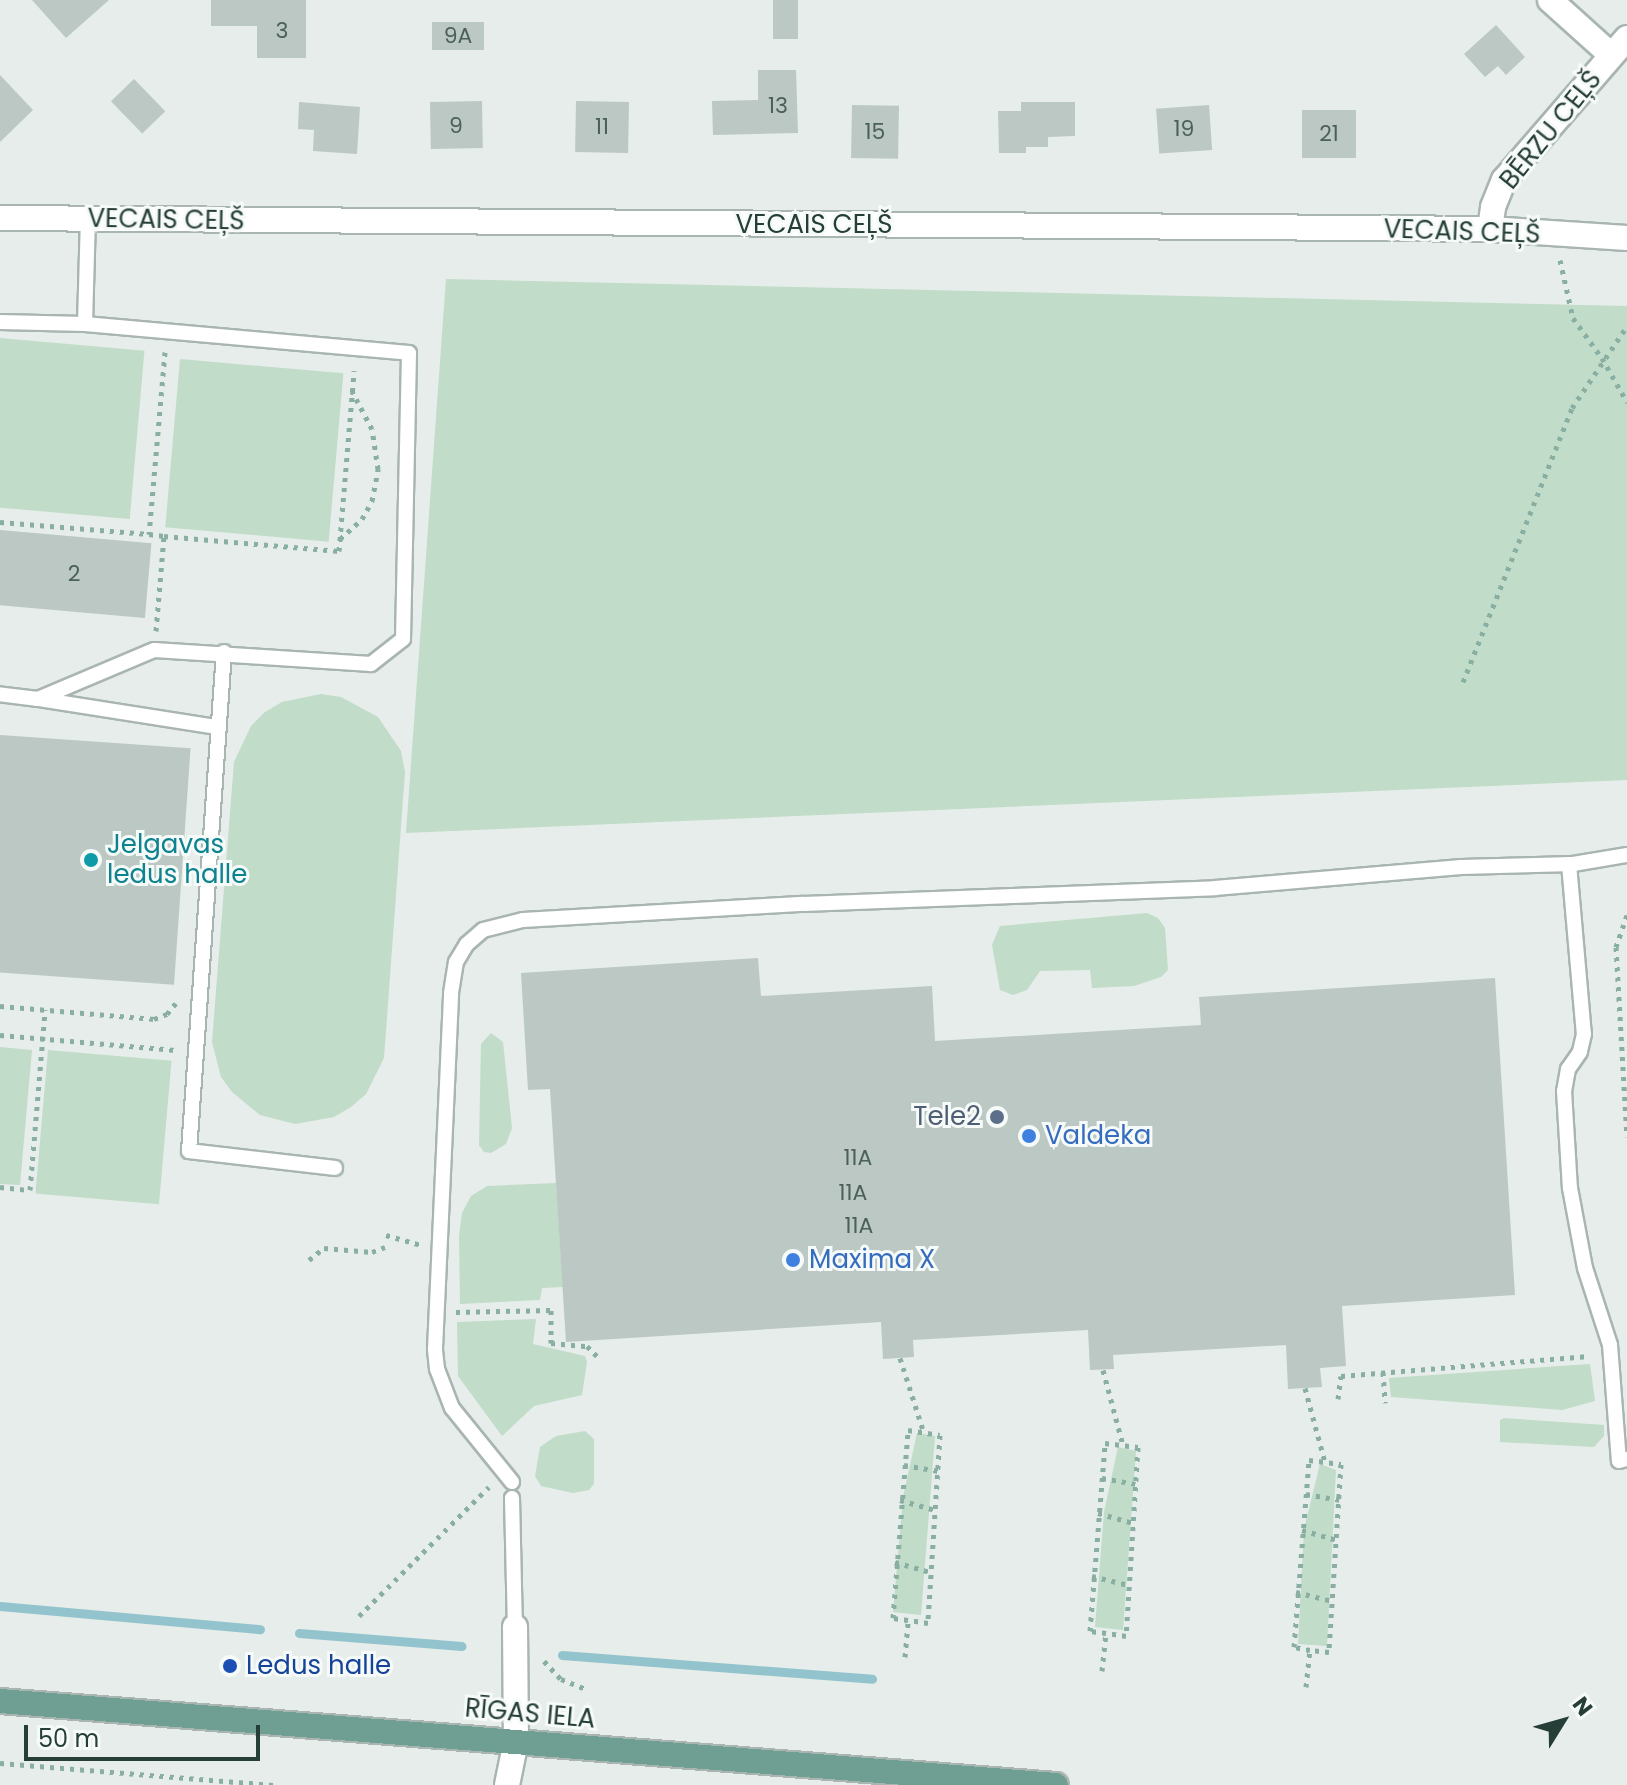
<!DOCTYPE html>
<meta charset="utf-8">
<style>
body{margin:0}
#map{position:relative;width:1627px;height:1785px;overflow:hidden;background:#e6edea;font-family:Poppins,sans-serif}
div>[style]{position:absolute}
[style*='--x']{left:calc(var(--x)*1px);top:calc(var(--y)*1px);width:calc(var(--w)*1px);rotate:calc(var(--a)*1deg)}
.green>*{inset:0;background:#c1dcc8;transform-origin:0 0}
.stream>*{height:9px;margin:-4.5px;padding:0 4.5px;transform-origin:4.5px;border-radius:4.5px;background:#93c4cd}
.building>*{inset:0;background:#bbc8c3;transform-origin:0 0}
.path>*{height:5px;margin-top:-2.5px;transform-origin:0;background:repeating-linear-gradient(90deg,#89aea2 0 4px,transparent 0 10px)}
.roads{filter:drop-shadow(2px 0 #a9b5b1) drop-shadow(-2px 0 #a9b5b1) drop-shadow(0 2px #a9b5b1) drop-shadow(0 -2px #a9b5b1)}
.service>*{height:14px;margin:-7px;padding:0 7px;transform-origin:7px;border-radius:7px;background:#fff}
.minor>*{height:24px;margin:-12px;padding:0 12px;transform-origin:12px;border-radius:12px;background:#fff}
.primary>*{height:24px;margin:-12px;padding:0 12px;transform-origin:12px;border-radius:12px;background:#6e9f92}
.dots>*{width:22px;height:22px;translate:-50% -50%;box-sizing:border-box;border:4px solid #f6faf8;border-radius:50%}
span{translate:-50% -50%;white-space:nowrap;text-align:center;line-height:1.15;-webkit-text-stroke:6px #f6faf8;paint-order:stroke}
.number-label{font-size:22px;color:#4b605b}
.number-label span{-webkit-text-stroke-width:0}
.street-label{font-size:26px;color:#263e38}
.culture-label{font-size:26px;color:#0d838f}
.left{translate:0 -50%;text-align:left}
.service-label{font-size:26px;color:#4e5e75}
.right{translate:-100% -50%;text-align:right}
.shop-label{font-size:26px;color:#366cbe}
.transit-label{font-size:26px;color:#164399}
.north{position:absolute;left:1523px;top:1681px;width:80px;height:80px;-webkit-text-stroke:6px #f6faf8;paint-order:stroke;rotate:53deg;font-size:22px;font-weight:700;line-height:32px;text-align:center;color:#263e38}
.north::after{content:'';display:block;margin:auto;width:28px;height:36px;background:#263e38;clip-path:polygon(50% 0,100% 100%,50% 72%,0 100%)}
.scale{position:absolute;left:24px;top:1725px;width:236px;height:36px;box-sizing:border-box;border:4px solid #263e38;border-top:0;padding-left:10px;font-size:24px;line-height:28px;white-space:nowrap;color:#263e38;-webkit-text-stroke:6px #f6faf8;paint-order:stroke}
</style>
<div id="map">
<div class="green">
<div style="clip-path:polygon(446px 279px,1627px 306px,1627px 780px,406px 833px)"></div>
<div style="left:0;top:338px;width:145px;height:169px;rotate:5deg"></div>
<div style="left:180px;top:359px;width:164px;height:169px;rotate:5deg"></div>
<div style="clip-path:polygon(321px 694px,341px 697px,378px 717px,401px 751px,405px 772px,384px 1058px,366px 1094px,351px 1107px,334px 1117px,295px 1124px,260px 1115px,232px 1092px,221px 1077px,212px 1042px,234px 762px,251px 726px,265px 712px,282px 702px)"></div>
<div style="clip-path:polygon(1147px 913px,1158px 918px,1165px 928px,1168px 970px,1161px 977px,1134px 986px,1092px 988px,1090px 970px,1040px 971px,1027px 990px,1013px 995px,1000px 990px,992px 945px,1000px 926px)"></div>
<div style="clip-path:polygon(491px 1033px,503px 1042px,512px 1128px,506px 1144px,491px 1153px,484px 1152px,479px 1145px,481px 1044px)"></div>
<div style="clip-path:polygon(0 1047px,32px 1050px,20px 1185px,0 1184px)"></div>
<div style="left:48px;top:1050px;width:124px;height:144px;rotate:5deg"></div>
<div style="clip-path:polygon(556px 1183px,563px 1287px,542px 1288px,540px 1300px,460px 1304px,459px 1236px,462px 1213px,471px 1196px,487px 1186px)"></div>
<div style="clip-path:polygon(536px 1319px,533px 1344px,585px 1356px,587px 1362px,582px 1395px,534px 1406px,502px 1436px,458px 1376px,457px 1322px)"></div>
<div style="clip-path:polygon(1590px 1364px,1595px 1401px,1562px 1410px,1391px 1397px,1389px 1378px)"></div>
<div style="clip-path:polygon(1504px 1418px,1604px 1425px,1604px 1436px,1594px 1447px,1500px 1442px,1500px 1420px)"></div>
<div style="clip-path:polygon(585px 1431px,594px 1439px,594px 1484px,589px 1490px,573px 1493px,541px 1486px,535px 1476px,540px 1447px,556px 1436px)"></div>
<div style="clip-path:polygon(917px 1433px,935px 1436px,921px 1615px,893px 1612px,903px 1497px)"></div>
<div style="clip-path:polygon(1118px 1447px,1136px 1451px,1123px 1630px,1095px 1627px,1104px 1512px)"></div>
<div style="clip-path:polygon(1320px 1464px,1336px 1470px,1327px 1646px,1298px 1644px,1304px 1529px)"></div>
</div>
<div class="stream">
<div style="--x:0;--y:1606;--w:261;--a:5.1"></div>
<div style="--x:299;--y:1633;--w:163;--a:4.6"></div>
<div style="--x:562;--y:1655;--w:311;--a:4.4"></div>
</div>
<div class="building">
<div style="clip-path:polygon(32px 0,109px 0,66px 38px)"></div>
<div style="clip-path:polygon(211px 0,306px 0,306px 58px,257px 58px,257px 26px,211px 26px)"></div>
<div style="left:773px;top:0;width:25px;height:39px"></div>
<div style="left:432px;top:22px;width:52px;height:28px"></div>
<div style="clip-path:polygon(1496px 25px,1525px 57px,1506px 75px,1498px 66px,1485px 77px,1464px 54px)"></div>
<div style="clip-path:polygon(758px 70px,796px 70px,798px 133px,713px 135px,712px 101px,758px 100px)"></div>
<div style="clip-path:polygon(0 75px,33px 110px,0 142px)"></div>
<div style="left:134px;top:79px;width:45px;height:32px;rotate:46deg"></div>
<div style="left:482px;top:101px;width:47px;height:52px;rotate:89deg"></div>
<div style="left:576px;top:101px;width:53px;height:51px;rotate:1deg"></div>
<div style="clip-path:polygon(299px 102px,360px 107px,357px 154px,313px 151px,314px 130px,298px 129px)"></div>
<div style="clip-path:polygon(1021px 102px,1075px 102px,1075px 136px,1048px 137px,1048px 147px,1026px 147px,1026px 153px,999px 153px,998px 111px,1021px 111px)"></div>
<div style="left:852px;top:105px;width:47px;height:53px;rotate:1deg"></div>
<div style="left:1209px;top:105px;width:45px;height:53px;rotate:86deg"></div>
<div style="left:1302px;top:110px;width:54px;height:48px"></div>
<div style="left:0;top:530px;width:152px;height:75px;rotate:5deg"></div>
<div style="left:0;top:735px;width:191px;height:237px;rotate:4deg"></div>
<div style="clip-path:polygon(758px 958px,761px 996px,932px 986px,935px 1041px,1201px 1025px,1199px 997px,1495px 978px,1515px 1295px,1342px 1306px,1346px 1366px,1320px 1368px,1322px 1387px,1288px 1389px,1286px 1345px,1113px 1355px,1114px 1369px,1090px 1370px,1088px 1330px,913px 1340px,914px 1357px,883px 1359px,881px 1322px,566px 1342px,550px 1089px,528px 1090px,521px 973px)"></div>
</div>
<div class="path">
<div style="--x:1560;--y:260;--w:59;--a:77.4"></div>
<div style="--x:1573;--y:318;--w:49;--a:54.1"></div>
<div style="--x:1602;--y:358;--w:51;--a:60.4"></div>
<div style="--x:165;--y:352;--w:183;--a:95"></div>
<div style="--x:149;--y:534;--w:15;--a:8"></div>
<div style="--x:164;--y:536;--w:176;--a:4.9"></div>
<div style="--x:339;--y:551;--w:181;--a:-85.2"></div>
<div style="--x:0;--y:522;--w:149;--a:4.6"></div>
<div style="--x:340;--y:539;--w:30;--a:-42"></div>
<div style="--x:362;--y:519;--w:21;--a:-61"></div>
<div style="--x:372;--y:501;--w:33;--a:-79"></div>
<div style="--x:378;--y:469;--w:40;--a:-98.5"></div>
<div style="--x:372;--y:429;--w:43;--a:-117.8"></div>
<div style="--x:156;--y:631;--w:95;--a:-85.2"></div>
<div style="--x:1463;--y:682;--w:295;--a:-68.3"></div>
<div style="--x:1572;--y:408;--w:99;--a:-56.1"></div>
<div style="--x:1627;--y:915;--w:34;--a:109"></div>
<div style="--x:1616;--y:947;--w:190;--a:86.7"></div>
<div style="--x:0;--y:1006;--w:155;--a:4.8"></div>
<div style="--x:154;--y:1019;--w:14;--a:-21"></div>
<div style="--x:167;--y:1014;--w:14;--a:-51"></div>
<div style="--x:0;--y:1035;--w:176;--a:4.9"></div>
<div style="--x:0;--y:1187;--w:30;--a:6"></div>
<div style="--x:30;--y:1190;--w:181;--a:-85.2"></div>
<div style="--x:386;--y:1235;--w:35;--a:16"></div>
<div style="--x:309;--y:1260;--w:19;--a:-39"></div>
<div style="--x:324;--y:1248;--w:48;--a:4.8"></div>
<div style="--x:372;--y:1252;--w:14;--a:-21"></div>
<div style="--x:456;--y:1312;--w:95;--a:-1.2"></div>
<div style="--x:551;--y:1310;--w:33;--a:90"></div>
<div style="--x:551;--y:1343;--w:36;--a:5"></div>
<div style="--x:587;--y:1346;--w:14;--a:45"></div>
<div style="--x:900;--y:1358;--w:79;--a:72.3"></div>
<div style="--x:1103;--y:1370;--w:78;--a:75.1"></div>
<div style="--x:1383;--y:1372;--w:31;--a:86"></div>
<div style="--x:1305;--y:1388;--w:77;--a:74.9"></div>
<div style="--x:1338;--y:1399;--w:23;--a:-83"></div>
<div style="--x:1341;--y:1376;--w:249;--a:-4.6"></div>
<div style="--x:904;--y:1465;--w:35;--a:10"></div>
<div style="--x:1102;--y:1478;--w:34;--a:10"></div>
<div style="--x:1306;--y:1494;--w:34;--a:10"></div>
<div style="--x:900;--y:1500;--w:36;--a:16"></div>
<div style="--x:1098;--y:1513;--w:36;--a:16"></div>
<div style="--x:1302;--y:1530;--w:35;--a:16"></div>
<div style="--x:895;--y:1562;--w:37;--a:16"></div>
<div style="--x:1092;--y:1576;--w:38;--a:14"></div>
<div style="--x:1296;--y:1592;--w:38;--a:14"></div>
<div style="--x:359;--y:1616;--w:183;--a:-44.8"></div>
<div style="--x:905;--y:1657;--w:37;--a:-85"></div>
<div style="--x:908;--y:1620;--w:15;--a:-172"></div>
<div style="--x:893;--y:1618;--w:189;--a:-85.4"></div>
<div style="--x:908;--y:1430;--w:32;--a:9"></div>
<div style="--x:940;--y:1435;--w:188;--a:93.7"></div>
<div style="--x:928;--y:1623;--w:20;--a:-171"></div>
<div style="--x:544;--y:1661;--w:25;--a:47"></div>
<div style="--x:561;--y:1679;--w:27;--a:22"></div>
<div style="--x:1102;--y:1671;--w:38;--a:-84"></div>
<div style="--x:1106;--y:1633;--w:16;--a:-173"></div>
<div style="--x:1090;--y:1631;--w:189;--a:-85.4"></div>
<div style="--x:1105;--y:1443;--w:33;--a:7"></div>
<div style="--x:1138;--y:1447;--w:189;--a:93.6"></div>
<div style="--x:1126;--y:1636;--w:20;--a:-171"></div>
<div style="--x:1306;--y:1687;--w:37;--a:-84"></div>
<div style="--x:1310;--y:1650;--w:16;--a:-169"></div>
<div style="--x:1294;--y:1647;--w:188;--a:-85.4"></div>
<div style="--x:1309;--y:1460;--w:32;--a:7"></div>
<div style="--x:1341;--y:1464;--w:188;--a:93.7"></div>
<div style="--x:1329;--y:1652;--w:19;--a:-174"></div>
<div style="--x:0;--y:1763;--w:274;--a:4.6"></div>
</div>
<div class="roads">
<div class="service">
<div style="--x:0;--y:322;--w:85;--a:1.3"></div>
<div style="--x:85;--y:324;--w:325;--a:5.1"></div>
<div style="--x:409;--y:353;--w:286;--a:91.2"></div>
<div style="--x:403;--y:639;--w:41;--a:142"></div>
<div style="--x:371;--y:664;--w:217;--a:-176.3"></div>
<div style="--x:154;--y:650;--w:126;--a:157.1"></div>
<div style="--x:38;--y:699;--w:38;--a:-173"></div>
<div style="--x:85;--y:324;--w:105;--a:-88.4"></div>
<div style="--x:224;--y:652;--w:500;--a:94.01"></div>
<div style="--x:189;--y:1151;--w:147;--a:6.6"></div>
<div style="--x:38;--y:699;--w:181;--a:8.9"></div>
<div style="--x:1569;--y:864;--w:171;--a:85"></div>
<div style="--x:1584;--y:1034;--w:18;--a:103"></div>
<div style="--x:1580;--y:1052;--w:21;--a:125"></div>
<div style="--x:1568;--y:1069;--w:22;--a:100"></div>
<div style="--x:1564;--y:1091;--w:97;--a:86.5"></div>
<div style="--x:1570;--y:1188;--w:81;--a:79.4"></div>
<div style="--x:1585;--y:1268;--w:81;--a:72"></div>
<div style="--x:1610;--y:1345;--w:116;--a:85.6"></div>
<div style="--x:1619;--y:1461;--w:8;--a:-14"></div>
<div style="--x:512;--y:1482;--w:95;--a:-129"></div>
<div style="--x:452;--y:1408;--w:42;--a:-111"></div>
<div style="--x:437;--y:1369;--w:20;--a:-96"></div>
<div style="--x:435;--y:1349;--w:356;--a:-87.4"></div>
<div style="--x:451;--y:993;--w:31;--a:-81"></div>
<div style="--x:456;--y:962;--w:21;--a:-59"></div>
<div style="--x:467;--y:944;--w:21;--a:-41"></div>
<div style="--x:483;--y:930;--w:41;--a:-14"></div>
<div style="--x:523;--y:920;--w:281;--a:-3.3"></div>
<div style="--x:804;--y:904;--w:411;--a:-2.2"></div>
<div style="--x:1215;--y:888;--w:247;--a:-4.9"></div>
<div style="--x:1461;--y:867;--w:112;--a:-1.5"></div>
<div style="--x:1573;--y:864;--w:55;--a:-9.5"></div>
<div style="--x:512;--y:1498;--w:129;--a:88.7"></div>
</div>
<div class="minor">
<div style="--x:1550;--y:0;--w:82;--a:42"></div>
<div style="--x:0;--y:218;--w:1490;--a:0.42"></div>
<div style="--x:1490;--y:229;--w:137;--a:3.8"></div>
<div style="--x:1490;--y:229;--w:22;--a:-82"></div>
<div style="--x:1493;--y:207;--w:29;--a:-68"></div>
<div style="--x:1504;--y:180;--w:188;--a:-49.1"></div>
<div style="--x:507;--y:1785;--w:45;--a:-78.4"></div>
<div style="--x:516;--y:1741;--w:114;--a:-90.5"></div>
</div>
<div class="primary">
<div style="--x:0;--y:1701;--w:1059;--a:4.55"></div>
</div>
</div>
<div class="dots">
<div style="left:91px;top:860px;background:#0f9aa8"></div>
<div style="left:997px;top:1117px;background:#5c6f8a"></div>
<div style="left:1029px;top:1136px;background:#3f7fe0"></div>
<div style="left:793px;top:1260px;background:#3f7fe0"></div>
<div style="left:230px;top:1666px;background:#1a4fb4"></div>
</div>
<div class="number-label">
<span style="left:282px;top:31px">3</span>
<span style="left:458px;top:36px">9A</span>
<span style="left:778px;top:106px">13</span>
<span style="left:456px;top:126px">9</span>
<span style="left:602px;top:127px">11</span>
<span style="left:1184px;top:129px">19</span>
<span style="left:875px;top:132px">15</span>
<span style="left:1329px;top:134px">21</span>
<span style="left:74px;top:574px">2</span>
<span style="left:858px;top:1158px">11A</span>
<span style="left:853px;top:1193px">11A</span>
<span style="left:859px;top:1226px">11A</span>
</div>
<div class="street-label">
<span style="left:1551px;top:130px;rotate:-51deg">BĒRZU CEĻŠ</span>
<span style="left:166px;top:220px;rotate:1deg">VECAIS CEĻŠ</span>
<span style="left:814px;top:225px">VECAIS CEĻŠ</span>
<span style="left:1462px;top:232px;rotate:2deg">VECAIS CEĻŠ</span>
<span style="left:530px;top:1714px;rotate:5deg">RĪGAS IELA</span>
</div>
<div class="culture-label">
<span class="left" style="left:107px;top:860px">Jelgavas<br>ledus halle</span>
</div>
<div class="service-label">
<span class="right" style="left:981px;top:1117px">Tele2</span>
</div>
<div class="shop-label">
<span class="left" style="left:1045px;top:1136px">Valdeka</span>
<span class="left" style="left:809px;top:1260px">Maxima X</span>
</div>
<div class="transit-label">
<span class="left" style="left:246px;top:1666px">Ledus halle</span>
</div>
<div class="north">N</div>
<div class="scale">50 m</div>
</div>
